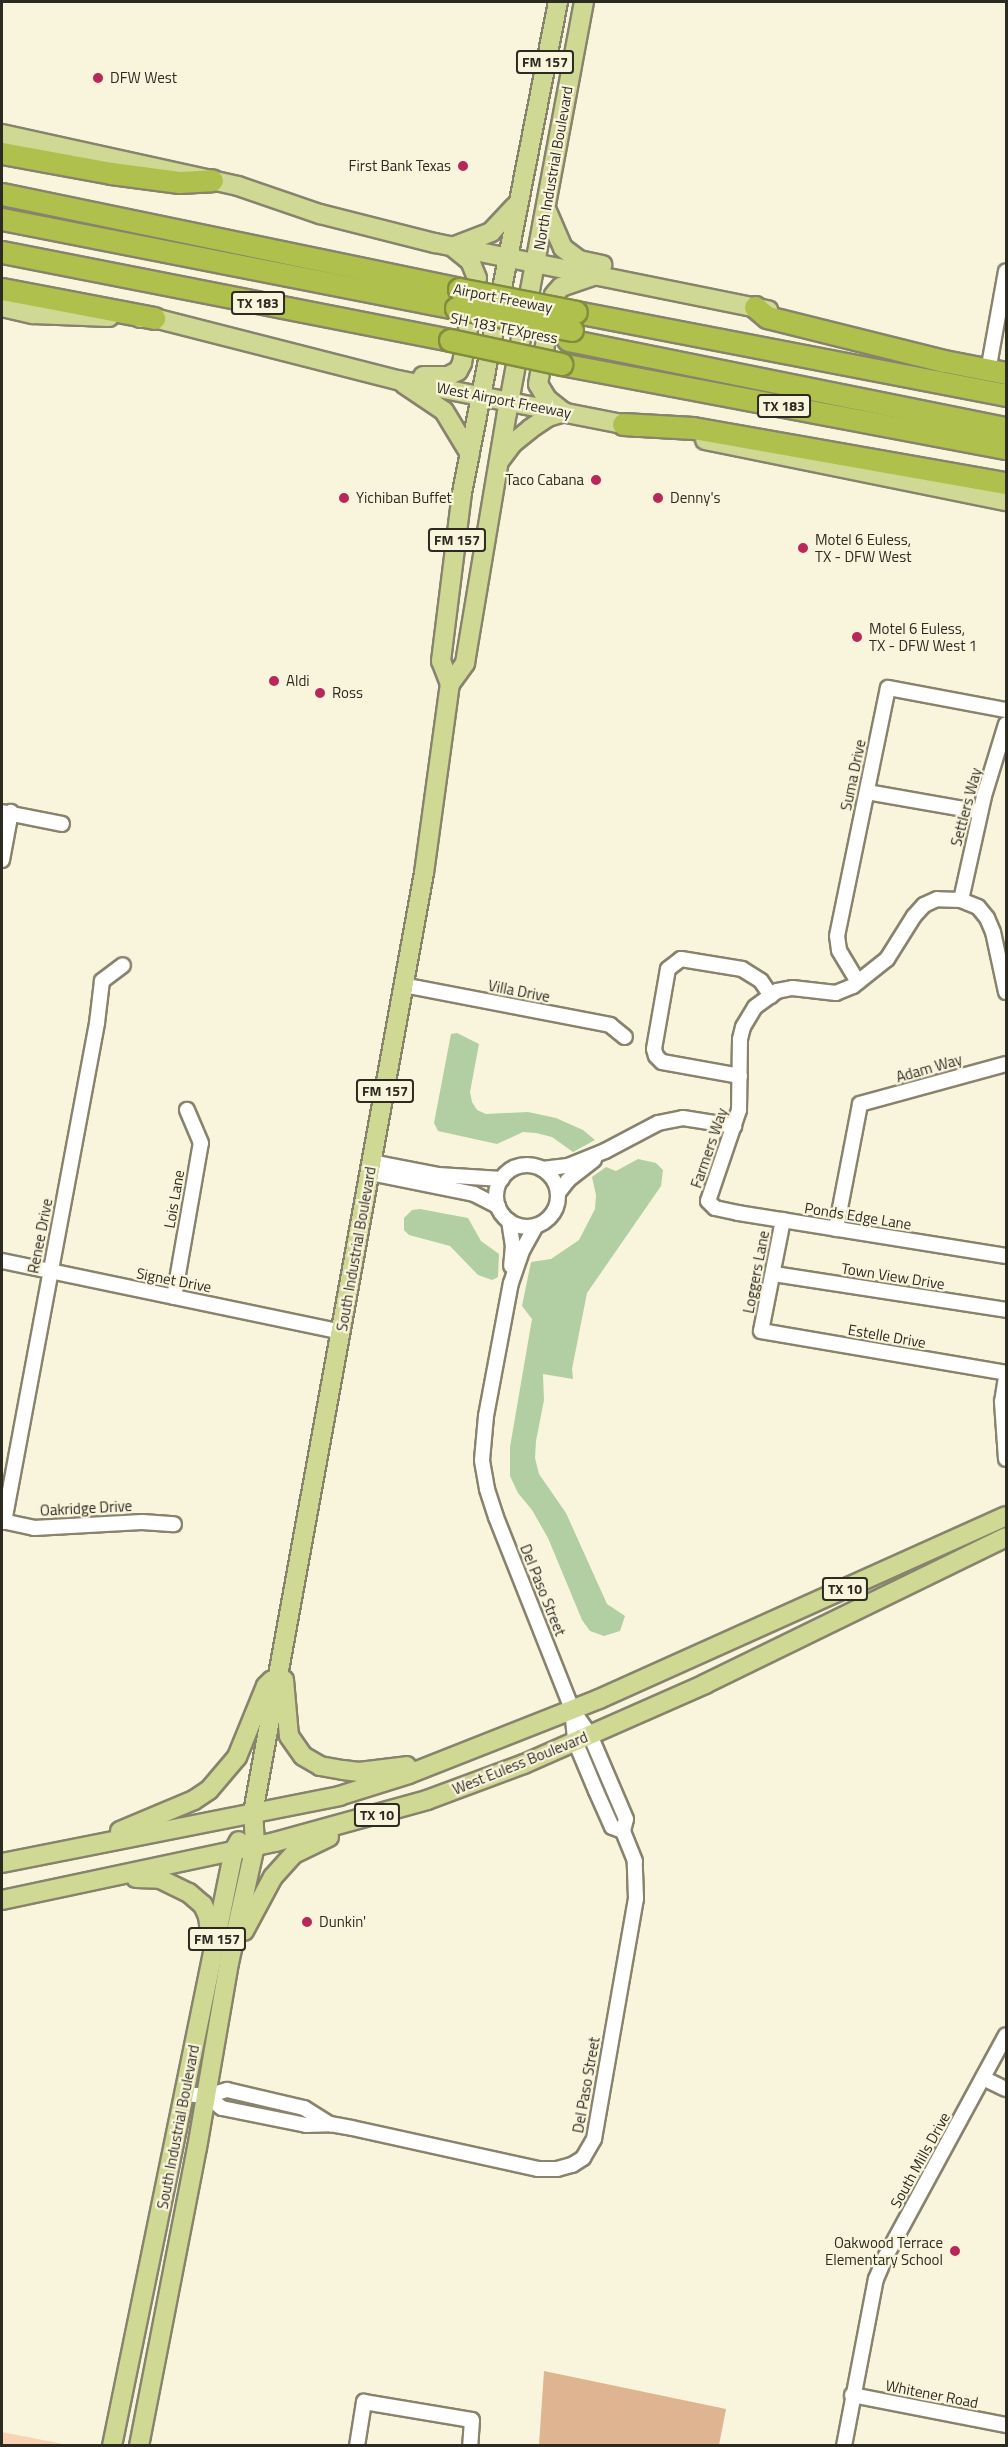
<!DOCTYPE html>
<style>
body{margin:0}
#map{position:relative;width:1008px;height:2447px;overflow:hidden;background:#f9f4dc;font-family:"Titillium Web",sans-serif}
div>[style]{position:absolute}
[style*='--x']{left:calc(var(--x)*1px);top:calc(var(--y)*1px);width:calc(var(--w)*1px);rotate:calc(var(--a)*1deg)}
.green>*{inset:0;background:#fad3b2}
.forest>*{inset:0;background:#deb491}
.water>*{inset:0;background:#b1cfa3}
.roads{filter:drop-shadow(2px 0 #87836d) drop-shadow(-2px 0 #87836d) drop-shadow(0 2px #87836d) drop-shadow(0 -2px #87836d)}
.minor>*{height:14px;margin:-7px;padding:0 7px;transform-origin:7px;border-radius:7px;background:#fff}
.minor>.ring{margin:-7px;padding:0;box-sizing:content-box;background:none;border:14px solid #fff;border-radius:50%}
.major>*{height:18px;margin:-9px;padding:0 9px;transform-origin:9px;border-radius:9px;background:#cfd994}
.highway>*{height:21px;margin:-10.5px;padding:0 10.5px;transform-origin:10.5px;border-radius:10.5px;background:#afc04d}
.bridges{filter:drop-shadow(2px 0 #818c3e) drop-shadow(-2px 0 #818c3e) drop-shadow(0 2px #818c3e) drop-shadow(0 -2px #818c3e)}
.highway-bridge>*{height:21px;margin:-10.5px;padding:0 10.5px;transform-origin:10.5px;border-radius:10.5px;background:#afc04d}
.dots>*{width:16px;height:16px;translate:-50% -50%;box-sizing:border-box;border:3px solid #f9f4dc;border-radius:50%}
span{translate:-50% -50%;white-space:nowrap;text-align:center;line-height:1.15;-webkit-text-stroke:4.5px #f9f4dc;paint-order:stroke}
.shield-label span{padding:2px 4px;background:#f9f4dc;border:2px solid;border-radius:4px;-webkit-text-stroke-width:0}
.shield-label{font-size:14px;color:#2c2b22;font-weight:700}
.poi-label{font-size:15px;color:#2c2b22}
.left{translate:0 -50%;text-align:left}
.right{translate:-100% -50%;text-align:right}
.street-label{font-size:15px;color:#2c2b22}
.frame{position:absolute;inset:0;border:3px solid #2c2b22;pointer-events:none}
</style>
<div id="map">
<div class="green">
<div style="clip-path:polygon(2px 2432px,68px 2445px,2px 2445px)"></div>
</div>
<div class="forest">
<div style="clip-path:polygon(544px 2371px,726px 2409px,719px 2445px,539px 2445px)"></div>
</div>
<div class="water">
<div style="clip-path:polygon(457px 1033px,479px 1044px,470px 1092px,472px 1102px,477px 1110px,486px 1114px,528px 1112px,556px 1118px,583px 1130px,595px 1140px,573px 1152px,552px 1137px,536px 1133px,523px 1132px,497px 1144px,438px 1131px,434px 1123px,451px 1034px)"></div>
<div style="clip-path:polygon(638px 1159px,656px 1163px,663px 1170px,661px 1186px,587px 1293px,572px 1369px,573px 1379px,543px 1374px,544px 1400px,536px 1441px,535px 1458px,539px 1474px,566px 1513px,607px 1604px,625px 1616px,620px 1631px,604px 1636px,590px 1631px,582px 1620px,548px 1538px,532px 1510px,518px 1493px,510px 1476px,510px 1447px,532px 1319px,522px 1306px,531px 1262px,551px 1259px,579px 1240px,595px 1209px,596px 1195px,592px 1177px,606px 1167px,616px 1171px)"></div>
<div style="clip-path:polygon(420px 1209px,468px 1218px,481px 1241px,499px 1254px,498px 1277px,492px 1280px,478px 1275px,450px 1246px,409px 1235px,404px 1230px,404px 1218px,412px 1210px)"></div>
</div>
<div class="roads">
<div class="minor">
<div style="--x:990;--y:360;--w:90;--a:-79.8"></div>
<div style="--x:867;--y:792;--w:115;--a:10"></div>
<div style="--x:2;--y:812;--w:61;--a:11.3"></div>
<div style="--x:2;--y:860;--w:49;--a:-79.4"></div>
<div style="--x:961;--y:900;--w:107;--a:-77.5"></div>
<div style="--x:984;--y:796;--w:75;--a:-73"></div>
<div style="--x:858;--y:982;--w:37;--a:-121"></div>
<div style="--x:839;--y:950;--w:14;--a:-98"></div>
<div style="--x:837;--y:936;--w:253;--a:-78.4"></div>
<div style="--x:888;--y:688;--w:120;--a:10.6"></div>
<div style="--x:403;--y:985;--w:211;--a:10.9"></div>
<div style="--x:610;--y:1025;--w:19;--a:39"></div>
<div style="--x:1006;--y:992;--w:61;--a:-102.2"></div>
<div style="--x:993;--y:932;--w:15;--a:-113"></div>
<div style="--x:987;--y:918;--w:14;--a:-129"></div>
<div style="--x:978;--y:907;--w:18;--a:-158"></div>
<div style="--x:961;--y:900;--w:24;--a:-178"></div>
<div style="--x:937;--y:899;--w:14;--a:155"></div>
<div style="--x:924;--y:905;--w:15;--a:132"></div>
<div style="--x:914;--y:916;--w:51;--a:122.1"></div>
<div style="--x:887;--y:959;--w:43;--a:141.5"></div>
<div style="--x:853;--y:986;--w:18;--a:158"></div>
<div style="--x:836;--y:993;--w:44;--a:-173.5"></div>
<div style="--x:792;--y:988;--w:15;--a:169"></div>
<div style="--x:777;--y:991;--w:27;--a:144"></div>
<div style="--x:755;--y:1007;--w:23;--a:121"></div>
<div style="--x:743;--y:1027;--w:12;--a:104"></div>
<div style="--x:740;--y:1039;--w:71;--a:90.8"></div>
<div style="--x:739;--y:1110;--w:96;--a:108.8"></div>
<div style="--x:708;--y:1201;--w:10;--a:45"></div>
<div style="--x:715;--y:1208;--w:24;--a:12"></div>
<div style="--x:738;--y:1213;--w:271;--a:9.1"></div>
<div style="--x:740;--y:1076;--w:79;--a:-169.8"></div>
<div style="--x:662;--y:1062;--w:8;--a:-135"></div>
<div style="--x:656;--y:1056;--w:7;--a:-106"></div>
<div style="--x:654;--y:1049;--w:81;--a:-80.1"></div>
<div style="--x:668;--y:969;--w:16;--a:-38"></div>
<div style="--x:681;--y:959;--w:62;--a:9.3"></div>
<div style="--x:742;--y:969;--w:22;--a:32"></div>
<div style="--x:761;--y:981;--w:18;--a:56"></div>
<div style="--x:372;--y:1162;--w:67;--a:11.1"></div>
<div style="--x:438;--y:1175;--w:64;--a:3.6"></div>
<div class="ring" style="left:496px;top:1165px;width:48px;height:48px"></div>
<div style="--x:542;--y:1169;--w:26;--a:-7"></div>
<div style="--x:568;--y:1166;--w:40;--a:-22"></div>
<div style="--x:605;--y:1151;--w:60;--a:-27.8"></div>
<div style="--x:658;--y:1123;--w:25;--a:-11"></div>
<div style="--x:683;--y:1118;--w:52;--a:8.9"></div>
<div style="--x:370;--y:1173;--w:106;--a:11.4"></div>
<div style="--x:474;--y:1194;--w:27;--a:27"></div>
<div style="--x:558;--y:1193;--w:16;--a:-52"></div>
<div style="--x:568;--y:1180;--w:33;--a:-38"></div>
<div style="--x:783;--y:1220;--w:113;--a:101.2"></div>
<div style="--x:761;--y:1331;--w:249;--a:9.7"></div>
<div style="--x:509;--y:1221;--w:24;--a:81"></div>
<div style="--x:513;--y:1245;--w:21;--a:95"></div>
<div style="--x:836;--y:1229;--w:127;--a:-79.1"></div>
<div style="--x:860;--y:1104;--w:151;--a:-15.3"></div>
<div style="--x:2;--y:1261;--w:346;--a:11.8"></div>
<div style="--x:774;--y:1274;--w:235;--a:8.8"></div>
<div style="--x:174;--y:1297;--w:156;--a:-80.1"></div>
<div style="--x:201;--y:1143;--w:36;--a:-113"></div>
<div style="--x:1006;--y:1377;--w:25;--a:99"></div>
<div style="--x:1002;--y:1402;--w:57;--a:86"></div>
<div style="--x:2;--y:1521;--w:33;--a:12"></div>
<div style="--x:34;--y:1528;--w:108;--a:-3.2"></div>
<div style="--x:142;--y:1522;--w:32;--a:4"></div>
<div style="--x:4;--y:1522;--w:508;--a:-79.44"></div>
<div style="--x:97;--y:1023;--w:42;--a:-83.2"></div>
<div style="--x:102;--y:981;--w:26;--a:-37"></div>
<div style="--x:572;--y:1710;--w:31;--a:84"></div>
<div style="--x:575;--y:1741;--w:54;--a:67.2"></div>
<div style="--x:596;--y:1791;--w:39;--a:66"></div>
<div style="--x:612;--y:1827;--w:12;--a:20"></div>
<div style="--x:983;--y:2078;--w:25;--a:26"></div>
<div style="--x:184;--y:2094;--w:23;--a:5"></div>
<div style="--x:207;--y:2096;--w:21;--a:-17"></div>
<div style="--x:227;--y:2090;--w:79;--a:13.2"></div>
<div style="--x:304;--y:2108;--w:31;--a:32"></div>
<div style="--x:207;--y:2096;--w:19;--a:39"></div>
<div style="--x:222;--y:2108;--w:86;--a:11.4"></div>
<div style="--x:306;--y:2125;--w:24;--a:-2"></div>
<div style="--x:330;--y:2124;--w:22;--a:10"></div>
<div style="--x:352;--y:2128;--w:190;--a:12.4"></div>
<div style="--x:538;--y:2169;--w:19;--a:0"></div>
<div style="--x:557;--y:2169;--w:16;--a:-15"></div>
<div style="--x:572;--y:2165;--w:13;--a:-32"></div>
<div style="--x:583;--y:2158;--w:22;--a:-60"></div>
<div style="--x:594;--y:2139;--w:244;--a:-80.1"></div>
<div style="--x:636;--y:1899;--w:38;--a:-92"></div>
<div style="--x:635;--y:1861;--w:32;--a:-112"></div>
<div style="--x:623;--y:1831;--w:12;--a:-76"></div>
<div style="--x:626;--y:1819;--w:91;--a:-113.2"></div>
<div style="--x:590;--y:1735;--w:32;--a:-125"></div>
<div style="--x:572;--y:1709;--w:206;--a:-111.6"></div>
<div style="--x:496;--y:1517;--w:29;--a:-108"></div>
<div style="--x:487;--y:1489;--w:29;--a:-100"></div>
<div style="--x:482;--y:1460;--w:44;--a:-84.8"></div>
<div style="--x:486;--y:1416;--w:135;--a:-79.4"></div>
<div style="--x:511;--y:1283;--w:36;--a:-71"></div>
<div style="--x:523;--y:1249;--w:26;--a:-61"></div>
<div style="--x:852;--y:2395;--w:157;--a:11"></div>
<div style="--x:357;--y:2446;--w:45;--a:-81"></div>
<div style="--x:364;--y:2402;--w:109;--a:9.5"></div>
<div style="--x:472;--y:2420;--w:26;--a:94"></div>
<div style="--x:844;--y:2446;--w:170;--a:-79.2"></div>
<div style="--x:876;--y:2279;--w:25;--a:-67"></div>
<div style="--x:886;--y:2256;--w:251;--a:-61.5"></div>
</div>
<div class="major">
<div style="--x:2;--y:134;--w:242;--a:12.4"></div>
<div style="--x:238;--y:186;--w:87;--a:18.9"></div>
<div style="--x:320;--y:214;--w:119;--a:14.2"></div>
<div style="--x:435;--y:243;--w:340;--a:11.4"></div>
<div style="--x:547;--y:211;--w:40;--a:66.6"></div>
<div style="--x:563;--y:248;--w:20;--a:37"></div>
<div style="--x:579;--y:260;--w:24;--a:12"></div>
<div style="--x:455;--y:246;--w:39;--a:-21"></div>
<div style="--x:491;--y:232;--w:35;--a:-47"></div>
<div style="--x:2;--y:307;--w:32;--a:13"></div>
<div style="--x:33;--y:314;--w:76;--a:2.3"></div>
<div style="--x:140;--y:318;--w:14;--a:0"></div>
<div style="--x:154;--y:318;--w:252;--a:14.3"></div>
<div style="--x:398;--y:380;--w:244;--a:11.1"></div>
<div style="--x:423;--y:376;--w:25;--a:0"></div>
<div style="--x:448;--y:376;--w:11;--a:-27"></div>
<div style="--x:458;--y:371;--w:9;--a:-63"></div>
<div style="--x:462;--y:363;--w:86;--a:-80"></div>
<div style="--x:477;--y:278;--w:18;--a:-112"></div>
<div style="--x:470;--y:261;--w:21;--a:-141"></div>
<div style="--x:404;--y:384;--w:48;--a:34"></div>
<div style="--x:444;--y:411;--w:50;--a:58.8"></div>
<div style="--x:561;--y:410;--w:18;--a:-142"></div>
<div style="--x:547;--y:399;--w:17;--a:-121"></div>
<div style="--x:538;--y:384;--w:90;--a:-79.8"></div>
<div style="--x:554;--y:295;--w:11;--a:-49"></div>
<div style="--x:561;--y:287;--w:34;--a:-19"></div>
<div style="--x:705;--y:440;--w:307;--a:11.5"></div>
<div style="--x:500;--y:460;--w:21;--a:-53"></div>
<div style="--x:513;--y:443;--w:22;--a:-39"></div>
<div style="--x:530;--y:429;--w:22;--a:-34"></div>
<div style="--x:548;--y:417;--w:17;--a:-17"></div>
<div style="--x:450;--y:684;--w:26;--a:-54"></div>
<div style="--x:465;--y:663;--w:254;--a:-80.5"></div>
<div style="--x:507;--y:413;--w:418;--a:-79.4"></div>
<div style="--x:284;--y:1680;--w:56;--a:84.9"></div>
<div style="--x:289;--y:1736;--w:24;--a:55"></div>
<div style="--x:303;--y:1756;--w:20;--a:30"></div>
<div style="--x:320;--y:1766;--w:23;--a:10"></div>
<div style="--x:343;--y:1770;--w:16;--a:7"></div>
<div style="--x:359;--y:1772;--w:48;--a:-7.1"></div>
<div style="--x:120;--y:1831;--w:80;--a:-22.7"></div>
<div style="--x:194;--y:1800;--w:18;--a:-34"></div>
<div style="--x:209;--y:1790;--w:43;--a:-49.7"></div>
<div style="--x:237;--y:1757;--w:77;--a:-67.8"></div>
<div style="--x:266;--y:1686;--w:8;--a:-45"></div>
<div style="--x:2;--y:1863;--w:344;--a:-11.2"></div>
<div style="--x:339;--y:1796;--w:73;--a:-17.4"></div>
<div style="--x:409;--y:1774;--w:204;--a:-21.5"></div>
<div style="--x:599;--y:1699;--w:446;--a:-24.2"></div>
<div style="--x:136;--y:1878;--w:24;--a:2"></div>
<div style="--x:160;--y:1879;--w:32;--a:26"></div>
<div style="--x:189;--y:1893;--w:18;--a:41"></div>
<div style="--x:203;--y:1905;--w:12;--a:66"></div>
<div style="--x:208;--y:1916;--w:23;--a:83"></div>
<div style="--x:2;--y:1900;--w:279;--a:-12"></div>
<div style="--x:275;--y:1842;--w:158;--a:-15.4"></div>
<div style="--x:427;--y:1800;--w:103;--a:-20.4"></div>
<div style="--x:524;--y:1764;--w:198;--a:-23.8"></div>
<div style="--x:705;--y:1684;--w:335;--a:-26"></div>
<div style="--x:244;--y:1931;--w:61;--a:-61.8"></div>
<div style="--x:273;--y:1877;--w:31;--a:-48"></div>
<div style="--x:294;--y:1854;--w:39;--a:-26"></div>
<div style="--x:112;--y:2446;--w:608;--a:-78.43"></div>
<div style="--x:234;--y:1850;--w:10;--a:-61"></div>
<div style="--x:139;--y:2446;--w:304;--a:-79"></div>
<div style="--x:197;--y:2148;--w:188;--a:-80.2"></div>
<div style="--x:229;--y:1963;--w:120;--a:-77.5"></div>
<div style="--x:255;--y:1846;--w:33;--a:-93"></div>
<div style="--x:253;--y:1813;--w:955;--a:-79.69"></div>
<div style="--x:424;--y:873;--w:191;--a:-82.2"></div>
<div style="--x:450;--y:684;--w:25;--a:-111"></div>
<div style="--x:441;--y:661;--w:169;--a:-82.9"></div>
<div style="--x:462;--y:493;--w:500;--a:-78.94"></div>
</div>
<div class="highway">
<div style="--x:2;--y:153;--w:111;--a:10.4"></div>
<div style="--x:111;--y:173;--w:69;--a:7.5"></div>
<div style="--x:179;--y:182;--w:33;--a:-3"></div>
<div style="--x:2;--y:194;--w:467;--a:11.7"></div>
<div style="--x:2;--y:219;--w:463;--a:11.1"></div>
<div style="--x:2;--y:252;--w:457;--a:11.1"></div>
<div style="--x:2;--y:289;--w:155;--a:10.8"></div>
<div style="--x:755;--y:307;--w:16;--a:40"></div>
<div style="--x:767;--y:317;--w:182;--a:14"></div>
<div style="--x:944;--y:361;--w:63;--a:11"></div>
<div style="--x:576;--y:312;--w:438;--a:10.9"></div>
<div style="--x:568;--y:340;--w:447;--a:11.4"></div>
<div style="--x:561;--y:364;--w:453;--a:10.7"></div>
<div style="--x:623;--y:424;--w:70;--a:3.3"></div>
<div style="--x:693;--y:428;--w:318;--a:10"></div>
</div>
</div>
<div class="bridges">
<div class="highway-bridge">
<div style="--x:459;--y:289;--w:119;--a:11.1"></div>
<div style="--x:456;--y:308;--w:118;--a:10.7"></div>
<div style="--x:450;--y:340;--w:114;--a:12.2"></div>
</div>
</div>
<div class="dots">
<div style="left:98px;top:78px;background:#b72858"></div>
<div style="left:463px;top:166px;background:#b72858"></div>
<div style="left:596px;top:480px;background:#b72858"></div>
<div style="left:344px;top:498px;background:#b72858"></div>
<div style="left:658px;top:498px;background:#b72858"></div>
<div style="left:803px;top:548px;background:#b72858"></div>
<div style="left:857px;top:637px;background:#b72858"></div>
<div style="left:274px;top:681px;background:#b72858"></div>
<div style="left:320px;top:693px;background:#b72858"></div>
<div style="left:307px;top:1922px;background:#b72858"></div>
<div style="left:955px;top:2251px;background:#b72858"></div>
</div>
<div class="shield-label">
<span style="left:545px;top:62px">FM 157</span>
<span style="left:258px;top:303px">TX 183</span>
<span style="left:784px;top:406px">TX 183</span>
<span style="left:457px;top:540px">FM 157</span>
<span style="left:385px;top:1091px">FM 157</span>
<span style="left:845px;top:1589px">TX 10</span>
<span style="left:377px;top:1815px">TX 10</span>
<span style="left:217px;top:1939px">FM 157</span>
</div>
<div class="poi-label">
<span class="left" style="left:110px;top:78px">DFW West</span>
<span class="right" style="left:451px;top:166px">First Bank Texas</span>
<span class="right" style="left:584px;top:480px">Taco Cabana</span>
<span class="left" style="left:356px;top:498px">Yichiban Buffet</span>
<span class="left" style="left:670px;top:498px">Denny's</span>
<span class="left" style="left:815px;top:548px">Motel 6 Euless,<br>TX - DFW West</span>
<span class="left" style="left:869px;top:637px">Motel 6 Euless,<br>TX - DFW West 1</span>
<span class="left" style="left:286px;top:681px">Aldi</span>
<span class="left" style="left:332px;top:693px">Ross</span>
<span class="left" style="left:319px;top:1922px">Dunkin'</span>
<span class="right" style="left:943px;top:2251px">Oakwood Terrace<br>Elementary School</span>
</div>
<div class="street-label">
<span style="left:553px;top:168px;rotate:-80deg">North Industrial Boulevard</span>
<span style="left:503px;top:298px;rotate:11deg">Airport Freeway</span>
<span style="left:504px;top:328px;rotate:11deg">SH 183 TEXpress</span>
<span style="left:504px;top:400px;rotate:11deg">West Airport Freeway</span>
<span style="left:853px;top:775px;rotate:-78deg">Suma Drive</span>
<span style="left:966px;top:807px;rotate:-75deg">Settlers Way</span>
<span style="left:519px;top:991px;rotate:11deg">Villa Drive</span>
<span style="left:929px;top:1068px;rotate:-16deg">Adam Way</span>
<span style="left:709px;top:1148px;rotate:-71deg">Farmers Way</span>
<span style="left:174px;top:1199px;rotate:-80deg">Lois Lane</span>
<span style="left:858px;top:1216px;rotate:9deg">Ponds Edge Lane</span>
<span style="left:40px;top:1236px;rotate:-79deg">Renee Drive</span>
<span style="left:356px;top:1249px;rotate:-80deg">South Industrial Boulevard</span>
<span style="left:756px;top:1272px;rotate:-79deg">Loggers Lane</span>
<span style="left:893px;top:1276px;rotate:9deg">Town View Drive</span>
<span style="left:174px;top:1280px;rotate:11deg">Signet Drive</span>
<span style="left:887px;top:1336px;rotate:10deg">Estelle Drive</span>
<span style="left:86px;top:1508px;rotate:-3deg">Oakridge Drive</span>
<span style="left:543px;top:1590px;rotate:68deg">Del Paso Street</span>
<span style="left:520px;top:1763px;rotate:-22deg">West Euless Boulevard</span>
<span style="left:586px;top:2085px;rotate:-80deg">Del Paso Street</span>
<span style="left:178px;top:2127px;rotate:-79deg">South Industrial Boulevard</span>
<span style="left:920px;top:2160px;rotate:-61deg">South Mills Drive</span>
<span style="left:932px;top:2394px;rotate:11deg">Whitener Road</span>
</div>
<div class="frame"></div>
</div>
